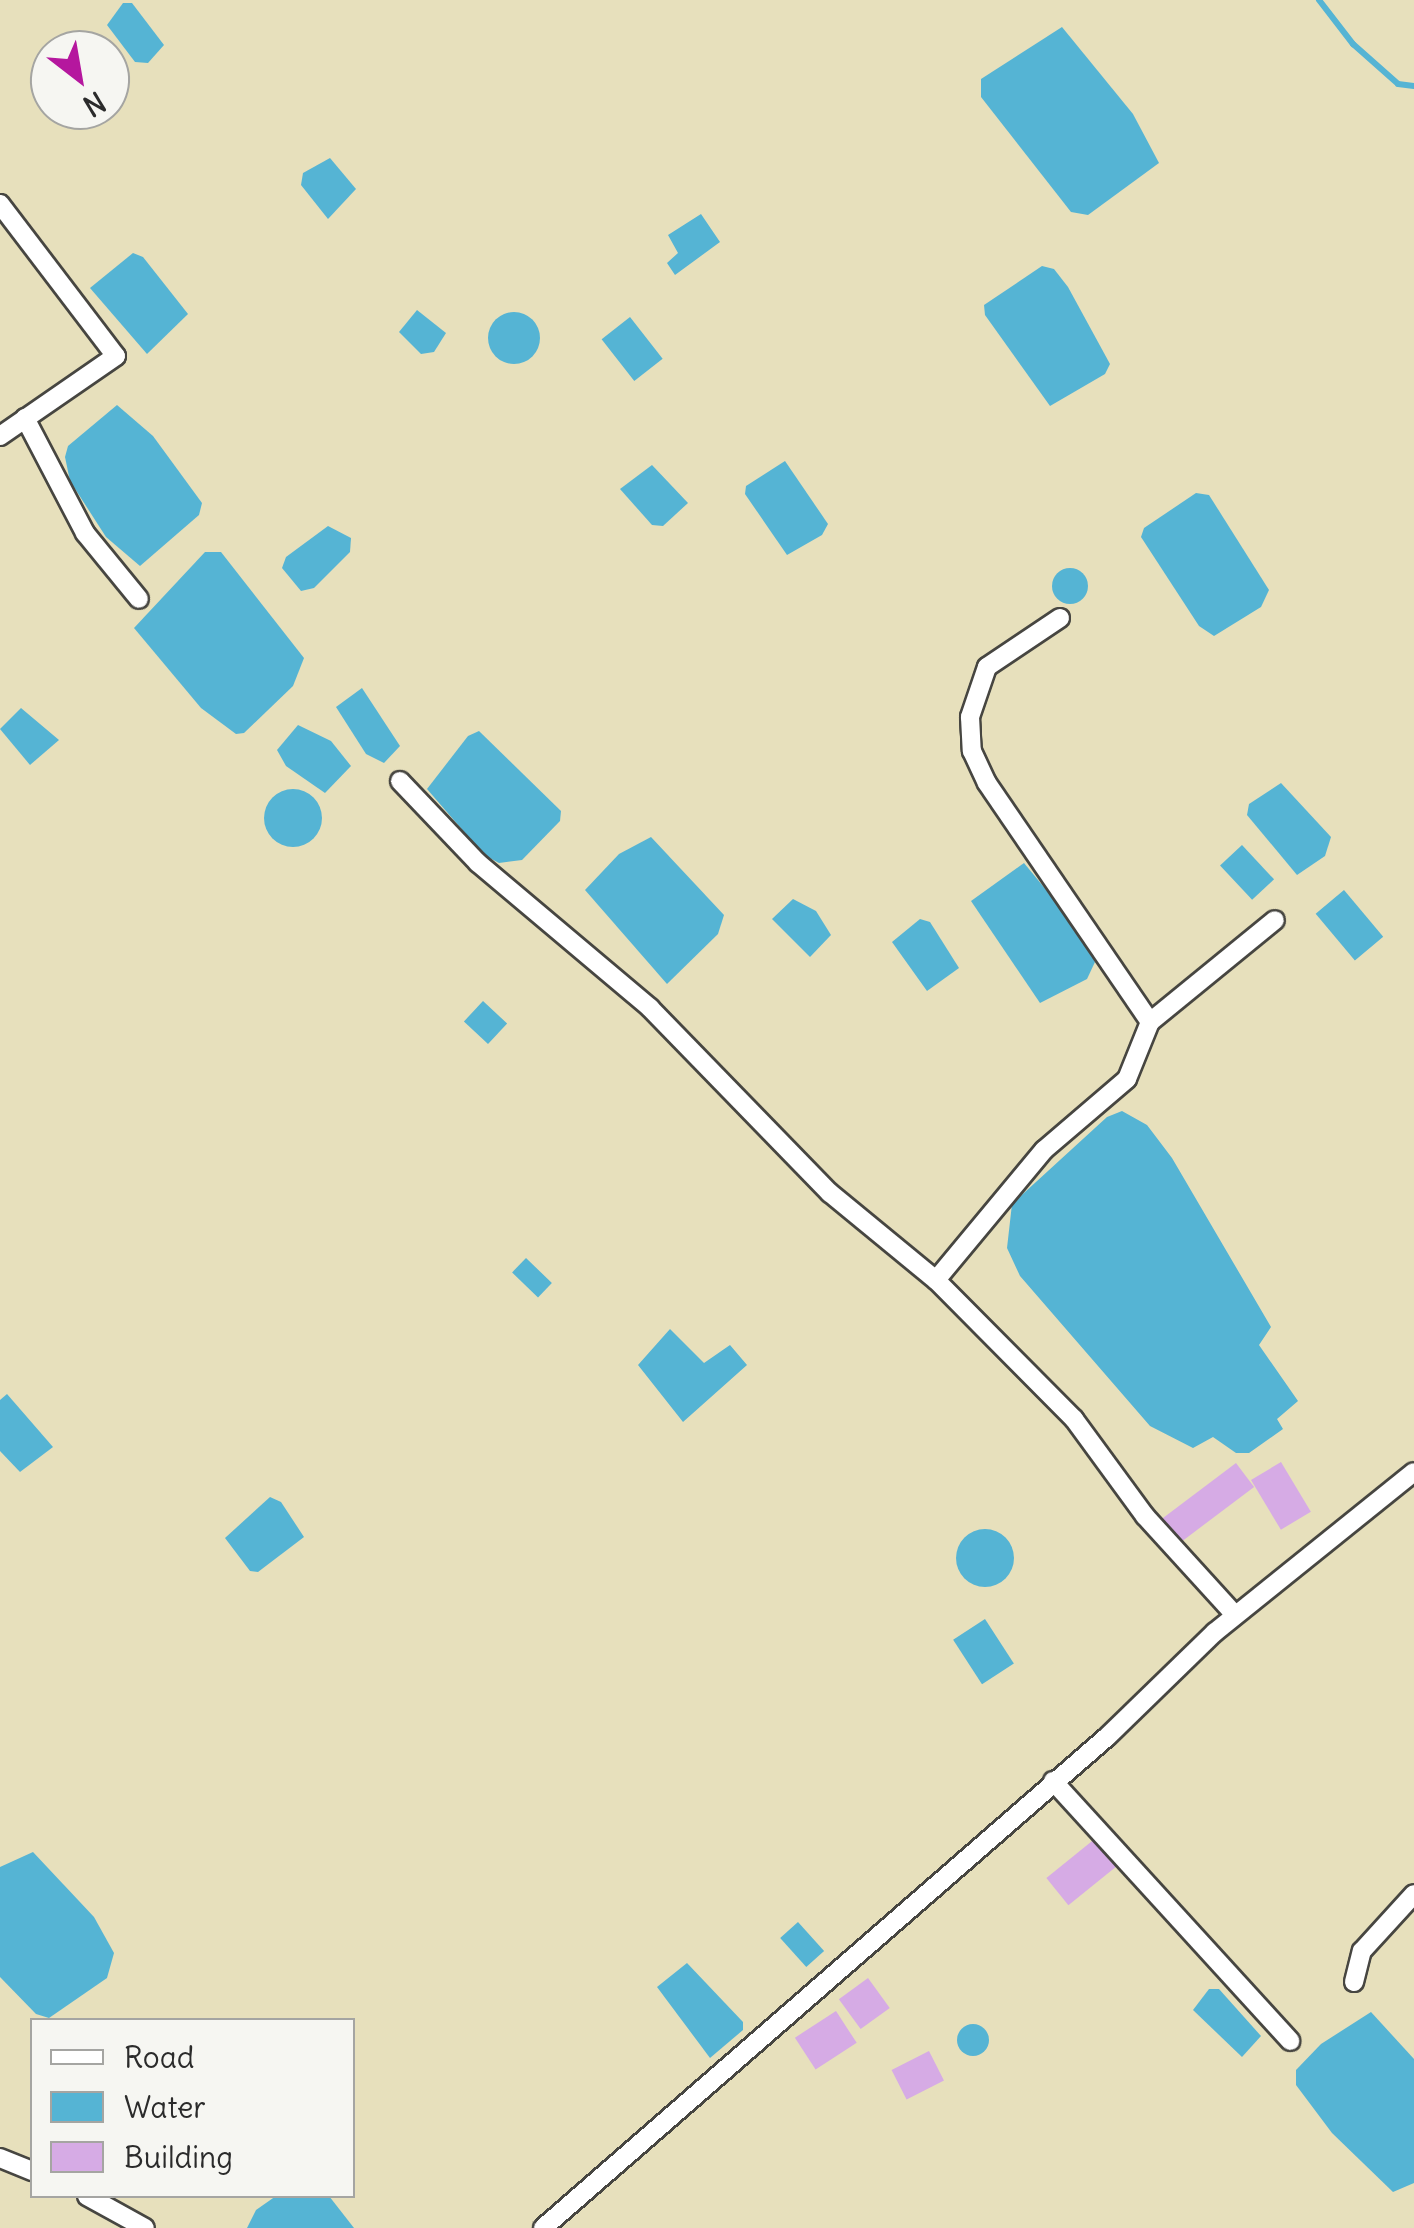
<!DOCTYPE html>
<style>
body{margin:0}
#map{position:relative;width:1414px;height:2228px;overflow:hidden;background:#e7e0bc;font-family:Delius,sans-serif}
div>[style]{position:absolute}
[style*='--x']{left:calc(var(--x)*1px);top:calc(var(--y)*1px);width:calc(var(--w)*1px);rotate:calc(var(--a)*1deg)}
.water>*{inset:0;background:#55b4d4;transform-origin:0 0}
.round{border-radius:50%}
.stream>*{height:6px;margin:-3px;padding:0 3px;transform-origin:3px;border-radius:3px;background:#55b4d4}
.building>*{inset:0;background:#d6abe5;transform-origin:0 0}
.roads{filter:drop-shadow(2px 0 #474641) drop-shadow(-2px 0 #474641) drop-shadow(0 2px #474641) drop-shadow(0 -2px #474641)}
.street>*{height:18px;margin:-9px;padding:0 9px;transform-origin:9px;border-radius:9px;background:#fff}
span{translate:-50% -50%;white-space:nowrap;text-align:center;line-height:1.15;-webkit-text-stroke:8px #f6f6f2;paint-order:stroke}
.legend{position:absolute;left:30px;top:2018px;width:325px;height:180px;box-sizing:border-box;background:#f6f6f2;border:2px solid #a5a5a2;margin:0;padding:12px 18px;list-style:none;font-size:30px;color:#2b2b2b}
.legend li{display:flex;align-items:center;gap:20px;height:50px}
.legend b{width:50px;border:2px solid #a5a5a2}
.north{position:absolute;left:30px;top:30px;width:100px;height:100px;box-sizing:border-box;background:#f6f6f2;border:2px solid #a5a5a2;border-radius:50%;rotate:149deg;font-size:28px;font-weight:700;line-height:40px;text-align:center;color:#2b2b2b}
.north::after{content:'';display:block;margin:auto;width:35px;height:45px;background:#b5179e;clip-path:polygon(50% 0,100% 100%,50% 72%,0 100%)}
</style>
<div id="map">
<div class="water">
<div style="clip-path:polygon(123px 3px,132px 3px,164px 45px,148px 63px,135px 62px,107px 25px)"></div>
<div style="clip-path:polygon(1062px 27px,1133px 114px,1159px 163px,1088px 215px,1071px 212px,981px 97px,981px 79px)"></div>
<div style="clip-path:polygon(330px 158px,356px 189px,328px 219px,301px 185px,303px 173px)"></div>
<div style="clip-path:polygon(701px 214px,720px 242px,675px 275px,667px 263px,678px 253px,668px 235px)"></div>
<div style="clip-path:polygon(133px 253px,143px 257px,188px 314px,147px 354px,90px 288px)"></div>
<div style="clip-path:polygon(1042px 266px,1054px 269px,1068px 287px,1110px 364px,1105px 374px,1050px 406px,985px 315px,984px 305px)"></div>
<div style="clip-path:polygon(417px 310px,446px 333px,434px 352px,421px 354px,399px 332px)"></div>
<div class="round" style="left:488px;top:312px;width:52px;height:52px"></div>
<div style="left:630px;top:317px;width:53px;height:36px;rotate:52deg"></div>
<div style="clip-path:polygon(117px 405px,153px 436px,202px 503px,199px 515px,140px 566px,106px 537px,70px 481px,65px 457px,68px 446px)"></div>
<div style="clip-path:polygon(785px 461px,828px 524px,822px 535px,787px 555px,745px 494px,746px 486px)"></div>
<div style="clip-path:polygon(652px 465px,688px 503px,663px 526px,652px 525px,620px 489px)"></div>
<div style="clip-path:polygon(1196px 493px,1209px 495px,1269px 590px,1261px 607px,1214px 636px,1199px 626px,1141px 537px,1144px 528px)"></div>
<div style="clip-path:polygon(328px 526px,351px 538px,350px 552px,314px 588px,301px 591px,282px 568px,286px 557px)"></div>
<div style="clip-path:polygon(205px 552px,221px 552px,304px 658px,293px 686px,244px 733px,236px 734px,201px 708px,134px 628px)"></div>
<div class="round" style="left:1052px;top:568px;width:36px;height:36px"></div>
<div style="clip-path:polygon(362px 688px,400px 746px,384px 763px,366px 754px,336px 707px)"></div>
<div style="clip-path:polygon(21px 708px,59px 740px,30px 765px,0 729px)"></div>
<div style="clip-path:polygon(298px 725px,331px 741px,351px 766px,325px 793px,286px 766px,277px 750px)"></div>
<div style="clip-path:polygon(479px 731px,561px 811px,560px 821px,522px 860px,499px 863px,484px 855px,427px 789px,468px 736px)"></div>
<div style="clip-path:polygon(1281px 783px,1331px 837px,1325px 856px,1297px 875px,1247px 815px,1249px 804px)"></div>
<div class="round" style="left:264px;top:789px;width:58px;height:58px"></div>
<div style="clip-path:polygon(651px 837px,724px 915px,718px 934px,667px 984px,585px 890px,619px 854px)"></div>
<div style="left:1242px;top:845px;width:47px;height:30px;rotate:47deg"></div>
<div style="clip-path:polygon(1024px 863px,1075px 925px,1095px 962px,1087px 979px,1040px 1003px,971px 901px)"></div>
<div style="left:1344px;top:890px;width:61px;height:37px;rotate:50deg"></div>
<div style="clip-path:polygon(793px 899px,816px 911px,831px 935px,810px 957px,772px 919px)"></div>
<div style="clip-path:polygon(920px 919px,930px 922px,959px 968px,927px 991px,892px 942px)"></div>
<div style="left:483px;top:1001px;width:33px;height:28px;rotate:43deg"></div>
<div style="clip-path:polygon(1122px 1111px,1147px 1125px,1172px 1158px,1271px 1327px,1259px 1345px,1298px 1401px,1277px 1419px,1283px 1429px,1249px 1453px,1236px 1453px,1213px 1437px,1193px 1448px,1150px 1426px,1020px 1276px,1007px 1248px,1012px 1204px,1107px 1117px)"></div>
<div style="left:526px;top:1258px;width:36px;height:20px;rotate:44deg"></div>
<div style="clip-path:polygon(670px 1329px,704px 1363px,730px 1345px,747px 1365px,683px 1422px,638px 1365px)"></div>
<div style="clip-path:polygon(7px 1394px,53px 1447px,20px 1472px,0 1451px,0 1400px)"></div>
<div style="clip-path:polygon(270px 1497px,281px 1502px,304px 1537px,258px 1572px,250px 1571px,225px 1538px)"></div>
<div class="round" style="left:956px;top:1529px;width:58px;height:58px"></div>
<div style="left:985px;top:1619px;width:53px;height:38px;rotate:57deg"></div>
<div style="clip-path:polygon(33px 1852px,94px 1917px,114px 1953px,107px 1978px,49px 2018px,36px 2014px,0 1977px,0 1867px)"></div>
<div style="left:798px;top:1922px;width:39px;height:24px;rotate:48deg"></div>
<div style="clip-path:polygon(687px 1963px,743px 2022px,743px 2030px,710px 2058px,657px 1987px)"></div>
<div style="clip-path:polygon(1209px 1989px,1219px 1989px,1261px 2036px,1242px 2057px,1193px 2010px)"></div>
<div style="clip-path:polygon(1371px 2012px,1414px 2059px,1414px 2183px,1393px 2192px,1332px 2133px,1296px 2085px,1296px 2070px,1321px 2044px)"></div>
<div class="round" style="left:957px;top:2024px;width:32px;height:32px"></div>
<div style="clip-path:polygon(276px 2196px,329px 2196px,354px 2228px,247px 2228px,256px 2210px)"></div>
</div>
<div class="stream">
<div style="--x:1319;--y:0;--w:56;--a:52.3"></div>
<div style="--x:1353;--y:44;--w:60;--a:41.6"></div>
<div style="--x:1398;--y:84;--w:16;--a:7"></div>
</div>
<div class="building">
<div style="left:1281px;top:1462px;width:58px;height:35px;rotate:59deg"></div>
<div style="left:1236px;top:1463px;width:30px;height:103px;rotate:53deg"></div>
<div style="left:1107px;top:1829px;width:35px;height:78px;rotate:51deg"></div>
<div style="left:868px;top:1978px;width:37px;height:36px;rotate:54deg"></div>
<div style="left:836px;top:2011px;width:38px;height:49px;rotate:57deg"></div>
<div style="left:929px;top:2051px;width:33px;height:42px;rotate:63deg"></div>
</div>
<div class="roads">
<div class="street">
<div style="--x:0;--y:204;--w:191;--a:52.7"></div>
<div style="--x:116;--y:356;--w:141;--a:145.4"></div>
<div style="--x:25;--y:418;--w:130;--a:62.4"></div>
<div style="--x:85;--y:533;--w:85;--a:50.7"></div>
<div style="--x:1060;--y:618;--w:88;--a:146.1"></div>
<div style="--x:987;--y:667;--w:53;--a:108.8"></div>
<div style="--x:970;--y:717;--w:34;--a:87"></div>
<div style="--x:972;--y:751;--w:35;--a:65"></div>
<div style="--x:987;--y:783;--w:289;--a:55.7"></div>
<div style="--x:1150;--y:1022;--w:161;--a:-39.2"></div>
<div style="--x:400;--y:781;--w:113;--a:46.4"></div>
<div style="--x:478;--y:863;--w:225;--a:40.1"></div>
<div style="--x:650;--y:1008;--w:258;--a:45.8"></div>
<div style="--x:830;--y:1193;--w:137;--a:39.4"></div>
<div style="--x:936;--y:1280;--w:196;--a:45.2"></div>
<div style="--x:1074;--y:1419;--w:120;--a:53.8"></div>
<div style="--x:1145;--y:1516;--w:134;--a:47.7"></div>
<div style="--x:936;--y:1280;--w:169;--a:-50.3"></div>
<div style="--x:1044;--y:1150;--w:109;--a:-40.5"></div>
<div style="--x:1127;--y:1079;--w:61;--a:-68"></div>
<div style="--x:1053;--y:1781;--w:352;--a:47.6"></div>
<div style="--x:1354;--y:1982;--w:32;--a:-76"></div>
<div style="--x:1362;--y:1951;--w:77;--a:-47.6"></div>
<div style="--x:0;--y:2158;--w:35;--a:22"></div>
<div style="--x:87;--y:2196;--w:66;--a:28.9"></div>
<div style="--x:543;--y:2228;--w:749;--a:-41.05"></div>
<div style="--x:1108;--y:1736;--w:149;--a:-44.2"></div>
<div style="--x:1215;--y:1632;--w:255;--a:-38.8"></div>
</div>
</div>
<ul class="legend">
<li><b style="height:12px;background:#fff"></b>Road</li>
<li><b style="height:28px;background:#55b4d4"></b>Water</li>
<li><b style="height:28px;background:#d6abe5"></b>Building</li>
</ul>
<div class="north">N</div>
</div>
